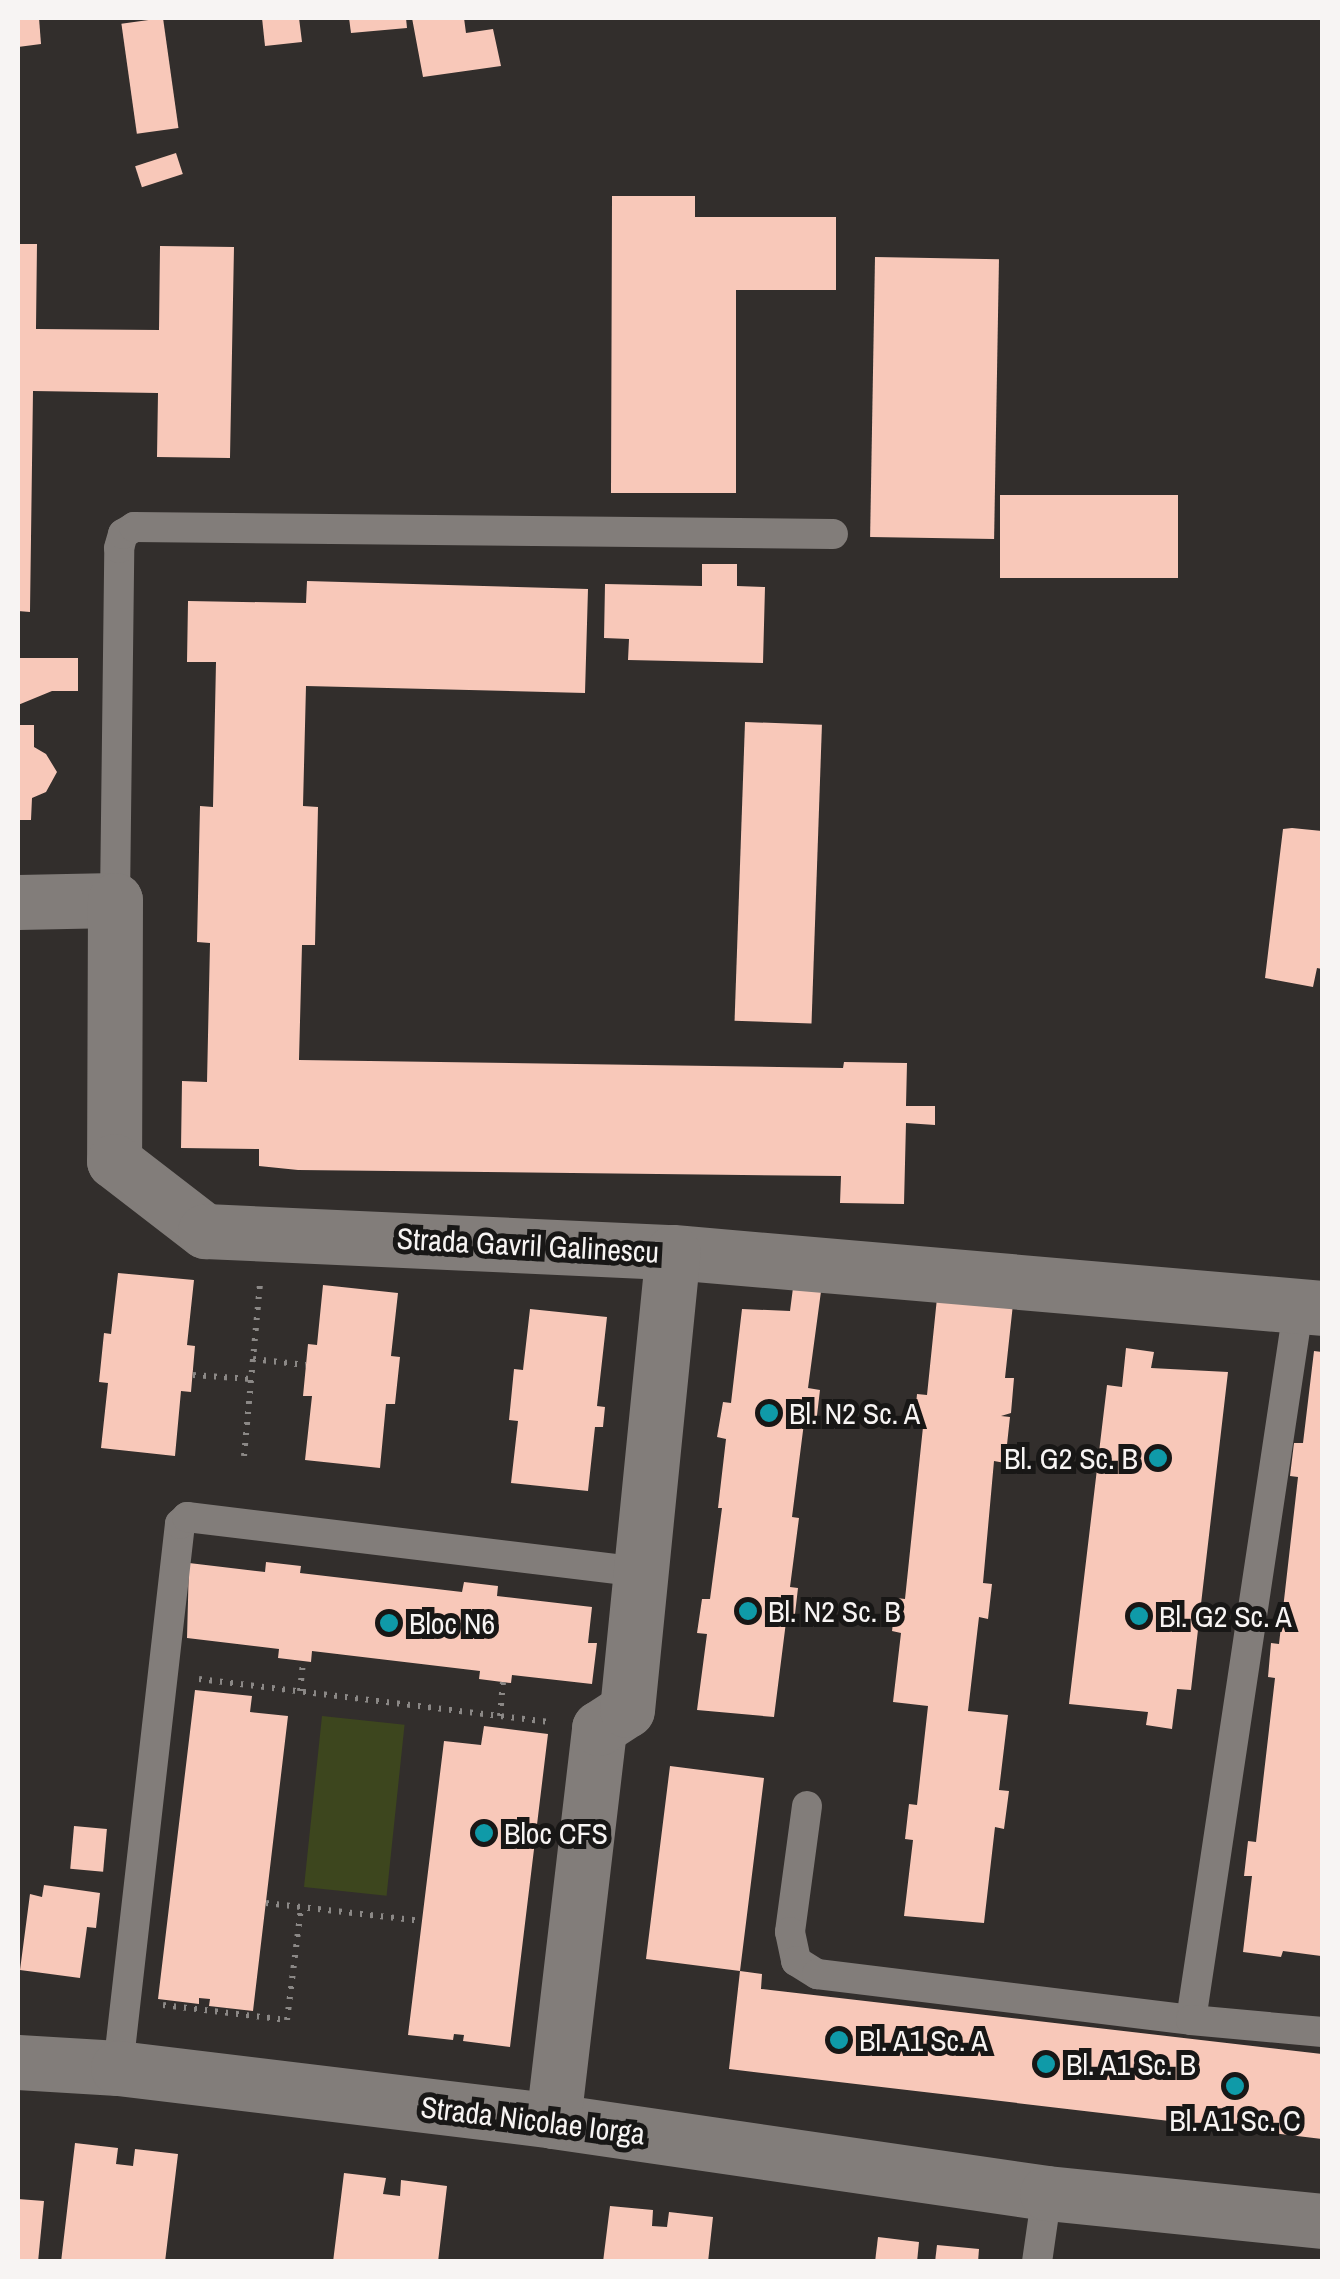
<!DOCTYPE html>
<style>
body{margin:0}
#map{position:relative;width:1340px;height:2279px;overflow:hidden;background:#322e2c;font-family:"Archivo Narrow",sans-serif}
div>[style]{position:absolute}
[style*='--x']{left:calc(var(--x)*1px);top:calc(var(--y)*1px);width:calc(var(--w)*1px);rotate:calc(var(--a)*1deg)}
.green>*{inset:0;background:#3d461e;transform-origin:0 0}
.building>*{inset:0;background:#f8c8b9;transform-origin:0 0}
.path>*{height:6px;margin-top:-3px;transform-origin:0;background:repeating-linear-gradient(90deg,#8b8886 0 2.5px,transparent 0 10.5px)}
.lane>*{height:30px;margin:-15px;padding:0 15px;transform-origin:15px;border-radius:15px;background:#827d7a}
.street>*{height:55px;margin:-27.5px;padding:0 27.5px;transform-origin:27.5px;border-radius:27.5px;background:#827d7a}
.dots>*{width:28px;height:28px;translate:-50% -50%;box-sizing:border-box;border:5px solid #181716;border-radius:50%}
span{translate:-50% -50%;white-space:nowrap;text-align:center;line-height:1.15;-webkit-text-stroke:10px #181716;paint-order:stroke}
.street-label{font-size:30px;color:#f7f4f3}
.poi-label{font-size:30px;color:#f7f4f3}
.left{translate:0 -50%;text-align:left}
.right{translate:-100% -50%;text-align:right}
.frame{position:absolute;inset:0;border:20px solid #f7f4f3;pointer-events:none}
</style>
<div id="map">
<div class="green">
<div style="left:322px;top:1716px;width:83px;height:172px;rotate:6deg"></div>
</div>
<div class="building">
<div style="clip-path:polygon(18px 18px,39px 18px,41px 44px,18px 47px)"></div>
<div style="left:163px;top:18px;width:111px;height:42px;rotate:82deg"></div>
<div style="clip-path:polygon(262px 18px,299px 18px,302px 42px,265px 46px)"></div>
<div style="clip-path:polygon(349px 18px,406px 18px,407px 28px,351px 33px)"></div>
<div style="clip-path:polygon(412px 18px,464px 18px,466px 33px,493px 29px,501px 66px,423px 77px)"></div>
<div style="left:176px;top:153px;width:22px;height:43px;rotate:72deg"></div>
<div style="clip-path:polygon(612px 196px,695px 196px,695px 217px,836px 217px,836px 290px,736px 290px,736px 493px,611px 493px)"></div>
<div style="clip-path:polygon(18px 244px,37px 244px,36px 329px,159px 330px,160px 246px,234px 247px,230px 458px,157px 457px,158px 393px,33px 391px,30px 612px,18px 611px)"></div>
<div style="left:875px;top:257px;width:124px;height:280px;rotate:1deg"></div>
<div style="left:1000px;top:495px;width:178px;height:83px"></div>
<div style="clip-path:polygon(702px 564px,737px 564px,737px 586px,765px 587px,763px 663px,628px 660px,629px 639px,604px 638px,605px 584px,702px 586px)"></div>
<div style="clip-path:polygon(307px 581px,588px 589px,585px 693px,306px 686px,303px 806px,318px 807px,315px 945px,302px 945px,299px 1060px,843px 1068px,844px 1062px,907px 1063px,906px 1106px,935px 1106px,935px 1125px,906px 1123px,904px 1204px,840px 1203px,841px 1176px,298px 1170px,259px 1166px,259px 1149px,181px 1148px,182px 1081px,207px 1082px,210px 943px,197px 942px,200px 806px,213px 807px,216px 662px,187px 662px,188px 601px,306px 603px)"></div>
<div style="clip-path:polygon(18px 658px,78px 658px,78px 691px,52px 691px,18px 705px)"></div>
<div style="left:745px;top:722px;width:77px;height:299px;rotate:2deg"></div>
<div style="clip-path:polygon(18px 725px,34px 725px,34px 747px,46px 754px,57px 772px,46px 792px,32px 798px,31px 820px,18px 820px)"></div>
<div style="clip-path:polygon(1292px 828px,1322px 831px,1322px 969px,1317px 968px,1313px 987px,1265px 978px,1283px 829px)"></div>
<div style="clip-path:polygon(118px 1273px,194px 1280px,187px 1345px,195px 1346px,191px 1392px,181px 1391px,175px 1456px,101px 1448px,108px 1383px,99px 1382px,104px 1333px,111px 1334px)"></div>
<div style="clip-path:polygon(794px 1280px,822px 1284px,808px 1388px,820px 1390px,816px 1424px,804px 1423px,792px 1517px,799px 1518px,790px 1587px,798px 1588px,794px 1623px,786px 1622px,774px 1717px,697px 1710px,707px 1634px,697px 1633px,702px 1599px,710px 1599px,722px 1508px,718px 1508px,726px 1439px,717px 1437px,723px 1402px,731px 1403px,742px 1309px,790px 1311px)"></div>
<div style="clip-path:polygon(323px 1285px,398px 1293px,391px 1356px,400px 1357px,395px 1404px,386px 1404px,380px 1468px,305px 1460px,312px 1396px,303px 1396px,308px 1344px,317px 1345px)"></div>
<div style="clip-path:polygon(937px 1298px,1013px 1304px,1005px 1378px,1014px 1378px,1011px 1413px,1001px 1416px,1010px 1417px,1005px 1463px,994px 1461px,983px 1583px,992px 1584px,988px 1619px,979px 1617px,968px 1711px,1008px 1715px,999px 1790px,1009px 1791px,1004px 1829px,995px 1827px,984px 1923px,904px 1916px,913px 1840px,905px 1839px,909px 1804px,917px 1805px,928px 1706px,893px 1702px,901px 1633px,892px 1631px,896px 1598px,905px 1599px,923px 1427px,914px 1426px,917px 1394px,927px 1395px)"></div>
<div style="clip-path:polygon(530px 1309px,607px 1317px,597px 1406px,605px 1407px,603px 1427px,595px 1427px,588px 1491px,511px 1483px,518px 1421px,509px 1420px,514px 1369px,523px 1370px)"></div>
<div style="clip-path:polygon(1126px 1348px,1154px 1352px,1151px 1368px,1228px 1372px,1191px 1690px,1177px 1689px,1172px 1729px,1146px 1725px,1148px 1712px,1069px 1704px,1107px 1385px,1122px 1387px)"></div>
<div style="clip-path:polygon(1314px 1351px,1322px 1352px,1322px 1943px,1321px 1956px,1283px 1951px,1281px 1957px,1243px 1952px,1252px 1876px,1244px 1876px,1248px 1841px,1256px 1842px,1275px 1678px,1268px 1677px,1271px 1643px,1279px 1644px,1298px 1477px,1290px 1476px,1294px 1443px,1303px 1443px)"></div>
<div style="clip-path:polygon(266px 1562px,301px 1566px,300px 1573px,462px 1592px,464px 1582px,498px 1586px,497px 1596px,592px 1607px,588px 1643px,597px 1643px,592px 1684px,512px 1675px,511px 1683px,479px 1679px,480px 1671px,312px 1651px,311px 1662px,303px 1661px,278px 1658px,279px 1649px,187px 1638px,189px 1563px,265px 1572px)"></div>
<div style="clip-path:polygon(195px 1690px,252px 1696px,250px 1712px,288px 1716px,253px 2011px,209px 2006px,210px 1999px,199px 1998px,199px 2004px,158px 1999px)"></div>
<div style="clip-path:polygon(484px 1726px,548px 1734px,510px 2047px,463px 2041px,464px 2035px,454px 2034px,453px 2040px,408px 2035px,444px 1741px,481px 1745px)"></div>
<div style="clip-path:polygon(670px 1766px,764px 1778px,740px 1971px,762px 1974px,761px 1989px,1322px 2054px,1322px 2139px,729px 2069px,740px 1971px,646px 1959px)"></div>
<div style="left:74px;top:1826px;width:33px;height:43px;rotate:5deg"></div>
<div style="clip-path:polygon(44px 1885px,100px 1893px,96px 1928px,87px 1927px,80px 1978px,20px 1970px,30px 1894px,42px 1897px)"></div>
<div style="clip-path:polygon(75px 2143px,118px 2148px,116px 2164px,133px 2166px,135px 2149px,178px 2154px,165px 2262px,61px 2262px)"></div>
<div style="clip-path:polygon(344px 2173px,386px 2178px,383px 2194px,400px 2196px,401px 2180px,447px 2186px,438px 2262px,333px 2262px)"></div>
<div style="clip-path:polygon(18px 2199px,44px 2201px,38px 2262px,18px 2262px)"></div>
<div style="clip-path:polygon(610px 2206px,653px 2210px,652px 2226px,667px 2227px,669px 2212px,713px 2217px,708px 2262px,603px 2262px)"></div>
<div style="clip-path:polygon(878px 2237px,919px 2242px,917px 2262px,875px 2262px)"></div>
<div style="clip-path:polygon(937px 2245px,979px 2249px,978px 2262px,935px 2262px)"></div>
</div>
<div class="path">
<div style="--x:253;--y:1359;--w:53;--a:6.5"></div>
<div style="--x:193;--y:1375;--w:58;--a:3.9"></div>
<div style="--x:244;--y:1456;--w:175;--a:-84.7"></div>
<div style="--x:199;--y:1679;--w:353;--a:7"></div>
<div style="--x:300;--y:1691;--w:30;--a:-84"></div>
<div style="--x:500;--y:1716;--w:34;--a:-85"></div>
<div style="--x:266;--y:1903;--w:157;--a:6.6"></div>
<div style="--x:163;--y:2005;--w:125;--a:6.9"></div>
<div style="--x:287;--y:2020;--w:114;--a:-82.9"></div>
</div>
<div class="lane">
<div style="--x:115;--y:900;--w:352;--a:-89.3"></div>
<div style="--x:119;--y:548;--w:15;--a:-74"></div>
<div style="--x:123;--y:534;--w:13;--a:-32"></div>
<div style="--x:134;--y:527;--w:699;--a:0.57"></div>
<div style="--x:807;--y:1806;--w:127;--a:97.7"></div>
<div style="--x:790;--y:1932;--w:30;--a:78"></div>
<div style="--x:796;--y:1961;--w:25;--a:32"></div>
<div style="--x:817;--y:1974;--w:377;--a:7"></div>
<div style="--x:1191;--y:2020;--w:725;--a:-81.43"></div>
<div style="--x:1191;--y:2020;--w:132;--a:5.2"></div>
<div style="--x:118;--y:2068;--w:548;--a:-83.5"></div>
<div style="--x:180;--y:1524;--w:10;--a:-45"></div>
<div style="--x:187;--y:1517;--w:456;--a:6.9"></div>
<div style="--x:1037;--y:2262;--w:70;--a:-81.8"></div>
</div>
<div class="street">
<div style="--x:18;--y:902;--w:97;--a:-1.2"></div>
<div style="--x:115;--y:900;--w:261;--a:90.2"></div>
<div style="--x:114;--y:1161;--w:115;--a:37.6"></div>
<div style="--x:205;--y:1231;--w:468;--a:2.6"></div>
<div style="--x:673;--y:1252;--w:651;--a:4.93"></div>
<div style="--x:18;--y:2062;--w:100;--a:3.4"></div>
<div style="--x:118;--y:2068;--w:438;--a:6.9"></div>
<div style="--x:553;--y:2121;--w:499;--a:8.3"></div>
<div style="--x:1047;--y:2193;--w:276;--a:5.8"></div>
<div style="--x:553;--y:2121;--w:396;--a:-83.3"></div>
<div style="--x:599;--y:1728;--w:33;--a:-33"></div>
<div style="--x:627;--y:1710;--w:460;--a:-84.3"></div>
</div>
<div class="dots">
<div style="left:769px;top:1413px;background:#0f9aa8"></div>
<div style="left:1158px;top:1458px;background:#0f9aa8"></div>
<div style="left:748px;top:1611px;background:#0f9aa8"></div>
<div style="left:1139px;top:1616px;background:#0f9aa8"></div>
<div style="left:389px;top:1623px;background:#0f9aa8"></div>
<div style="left:484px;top:1833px;background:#0f9aa8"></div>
<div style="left:839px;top:2040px;background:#0f9aa8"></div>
<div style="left:1046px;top:2064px;background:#0f9aa8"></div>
<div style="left:1235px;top:2086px;background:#0f9aa8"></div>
</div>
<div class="street-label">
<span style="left:528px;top:1245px;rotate:3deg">Strada Gavril Galinescu</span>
<span style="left:533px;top:2120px;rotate:7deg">Strada Nicolae Iorga</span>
</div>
<div class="poi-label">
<span class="left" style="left:789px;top:1413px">Bl. N2 Sc. A</span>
<span class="right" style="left:1138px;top:1458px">Bl. G2 Sc. B</span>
<span class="left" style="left:768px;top:1611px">Bl. N2 Sc. B</span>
<span class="left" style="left:1159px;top:1616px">Bl. G2 Sc. A</span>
<span class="left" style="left:409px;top:1623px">Bloc N6</span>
<span class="left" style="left:504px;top:1833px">Bloc CFS</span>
<span class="left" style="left:859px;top:2040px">Bl. A1 Sc. A</span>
<span class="left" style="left:1066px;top:2064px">Bl. A1 Sc. B</span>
<span style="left:1235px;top:2120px">Bl. A1 Sc. C</span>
</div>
<div class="frame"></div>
</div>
